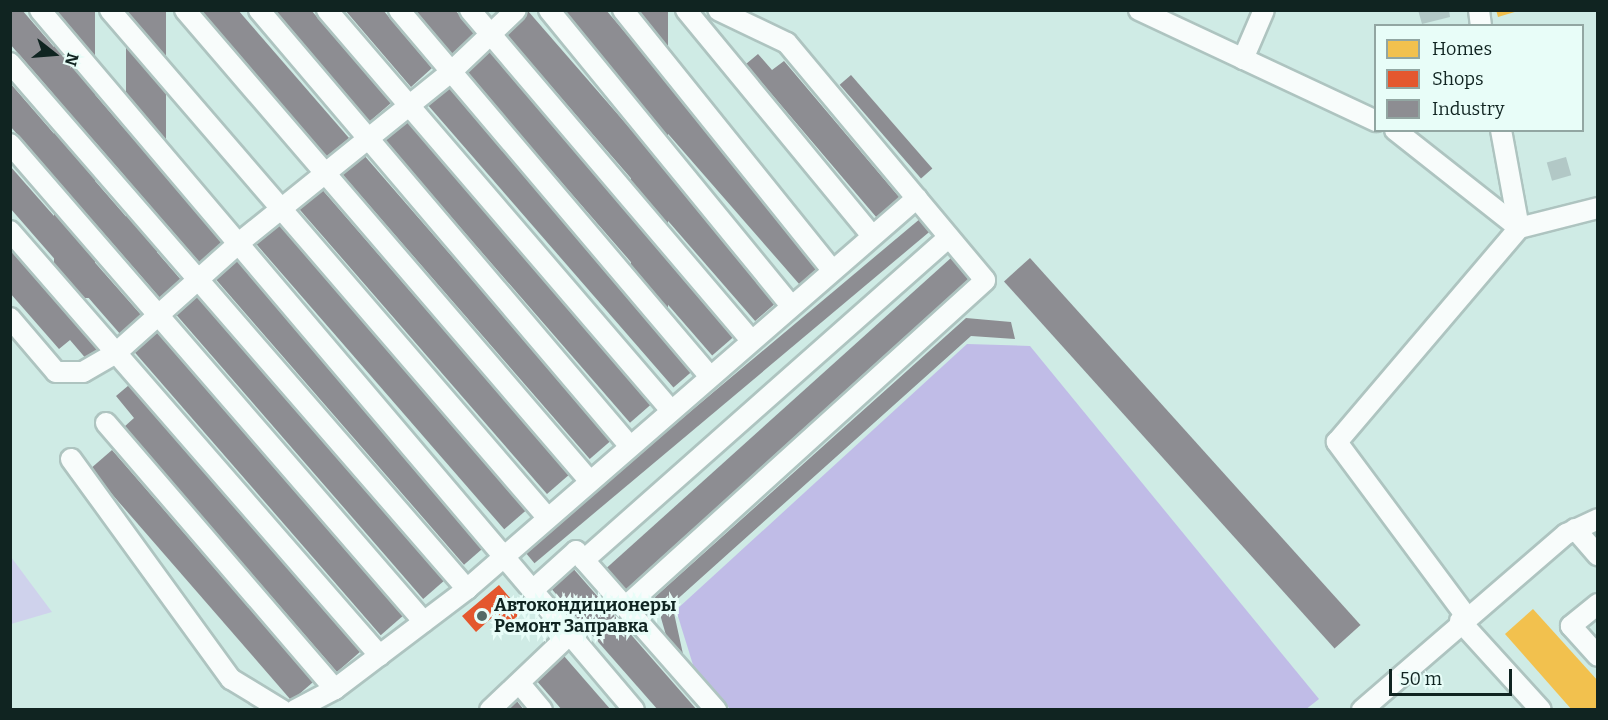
<!DOCTYPE html>
<meta charset="utf-8">
<style>
body{margin:0}
#map{position:relative;width:1608px;height:720px;overflow:hidden;background:#cfebe5;font-family:Bitter,serif}
div>[style]{position:absolute}
[style*='--x']{left:calc(var(--x)*1px);top:calc(var(--y)*1px);width:calc(var(--w)*1px);rotate:calc(var(--a)*1deg)}
.green>*{inset:0;background:#cfd2ec}
.forest>*{inset:0;background:#c0bce7}
.homes>*{inset:0;background:#f2c14e}
.shops>*{inset:0;background:#e4572e}
.industry>*{inset:0;background:#8d8d92;transform-origin:0 0}
.building>*{inset:0;background:#b2c8c6;transform-origin:0 0}
.roads{filter:drop-shadow(2px 0 #aec4c0) drop-shadow(-2px 0 #aec4c0) drop-shadow(0 2px #aec4c0) drop-shadow(0 -2px #aec4c0)}
.minor>*{height:20px;margin:-10px;padding:0 10px;transform-origin:10px;border-radius:10px;background:#f8fcfb}
.dots>*{width:16px;height:16px;translate:-50% -50%;box-sizing:border-box;border:3px solid #e8fdf8;border-radius:50%}
span{translate:-50% -50%;white-space:nowrap;text-align:center;line-height:1.15;-webkit-text-stroke:6px #e8fdf8;paint-order:stroke}
.poi-label{font-size:18px;color:#102421;font-weight:700}
.left{translate:0 -50%;text-align:left}
.frame{position:absolute;inset:0;border:12px solid #102421;pointer-events:none}
.legend{position:absolute;left:1374px;top:24px;width:210px;height:108px;box-sizing:border-box;background:#e8fdf8;border:2px solid #92a6a2;margin:0;padding:8px 10px;list-style:none;font-size:18px;color:#102421}
.legend li{display:flex;align-items:center;gap:12px;height:30px}
.legend b{width:30px;border:2px solid #92a6a2}
.north{position:absolute;left:24px;top:24px;width:60px;height:60px;-webkit-text-stroke:4px #e8fdf8;paint-order:stroke;rotate:107deg;font-size:16px;font-weight:700;line-height:24px;text-align:center;color:#102421}
.north::after{content:'';display:block;margin:auto;width:21px;height:27px;background:#102421;clip-path:polygon(50% 0,100% 100%,50% 72%,0 100%)}
.scale{position:absolute;left:1389px;top:669px;width:123px;height:27px;box-sizing:border-box;border:3px solid #102421;border-top:0;padding-left:8px;font-size:18px;line-height:21px;white-space:nowrap;color:#102421;-webkit-text-stroke:4px #e8fdf8;paint-order:stroke}
</style>
<div id="map">
<div class="green">
<div style="clip-path:polygon(10px 557px,11px 557px,52px 612px,11px 624px)"></div>
</div>
<div class="forest">
<div style="clip-path:polygon(967px 344px,1030px 346px,1319px 699px,1305px 710px,730px 709px,694px 668px,676px 610px)"></div>
</div>
<div class="homes">
<div style="clip-path:polygon(1496px 10px,1518px 10px,1518px 11px,1498px 17px)"></div>
<div style="clip-path:polygon(1533px 609px,1598px 681px,1598px 710px,1572px 710px,1505px 634px)"></div>
</div>
<div class="shops">
<div style="clip-path:polygon(499px 585px,522px 612px,507px 625px,497px 613px,476px 632px,462px 616px)"></div>
</div>
<div class="industry">
<div style="clip-path:polygon(10px 10px,22px 10px,223px 243px,200px 263px,10px 44px)"></div>
<div style="left:54px;top:10px;width:41px;height:288px"></div>
<div style="left:126px;top:10px;width:40px;height:242px"></div>
<div style="clip-path:polygon(199px 10px,238px 10px,349px 138px,327px 158px)"></div>
<div style="clip-path:polygon(274px 10px,311px 10px,391px 103px,369px 122px)"></div>
<div style="clip-path:polygon(345px 10px,383px 10px,432px 68px,411px 87px)"></div>
<div style="clip-path:polygon(415px 10px,455px 10px,475px 33px,452px 54px)"></div>
<div style="clip-path:polygon(560px 10px,606px 10px,824px 265px,800px 285px)"></div>
<div style="left:631px;top:10px;width:37px;height:317px"></div>
<div style="left:528px;top:11px;width:383px;height:32px;rotate:49deg"></div>
<div style="left:489px;top:50px;width:377px;height:32px;rotate:49deg"></div>
<div style="clip-path:polygon(758px 54px,772px 70px,784px 61px,900px 198px,877px 218px,746px 64px)"></div>
<div style="left:851px;top:75px;width:124px;height:15px;rotate:49deg"></div>
<div style="clip-path:polygon(10px 83px,182px 281px,161px 299px,10px 126px)"></div>
<div style="left:448px;top:84px;width:377px;height:29px;rotate:49deg"></div>
<div style="left:404px;top:117px;width:379px;height:30px;rotate:49deg"></div>
<div style="left:363px;top:154px;width:379px;height:29px;rotate:49deg"></div>
<div style="clip-path:polygon(10px 166px,142px 316px,121px 335px,10px 208px)"></div>
<div style="left:319px;top:186px;width:382px;height:30px;rotate:49deg"></div>
<div style="left:921px;top:218px;width:16px;height:518px;rotate:50deg"></div>
<div style="left:279px;top:223px;width:379px;height:31px;rotate:49deg"></div>
<div style="clip-path:polygon(10px 246px,101px 350px,88px 361px,70px 340px,59px 349px,10px 293px)"></div>
<div style="left:952px;top:257px;width:30px;height:466px;rotate:48deg"></div>
<div style="left:1030px;top:258px;width:494px;height:35px;rotate:48deg"></div>
<div style="left:238px;top:259px;width:379px;height:30px;rotate:49deg"></div>
<div style="left:197px;top:296px;width:377px;height:28px;rotate:49deg"></div>
<div style="clip-path:polygon(966px 318px,1011px 322px,1015px 339px,971px 336px,672px 604px,683px 654px,672px 656px,655px 597px)"></div>
<div style="left:156px;top:331px;width:377px;height:30px;rotate:49deg"></div>
<div style="clip-path:polygon(129px 385px,361px 651px,337px 672px,124px 427px,134px 418px,116px 396px)"></div>
<div style="left:112px;top:450px;width:307px;height:29px;rotate:49deg"></div>
<div style="clip-path:polygon(571px 566px,697px 710px,658px 710px,549px 586px)"></div>
<div style="clip-path:polygon(564px 656px,611px 710px,562px 710px,536px 680px)"></div>
<div style="clip-path:polygon(516px 700px,524px 710px,506px 710px)"></div>
</div>
<div class="building">
<div style="clip-path:polygon(1418px 10px,1449px 10px,1450px 17px,1422px 24px)"></div>
<div style="left:1566px;top:157px;width:19px;height:20px;rotate:74deg"></div>
</div>
<div class="roads">
<div class="minor">
<div style="--x:40;--y:10;--w:918;--a:49.68"></div>
<div style="--x:110;--y:10;--w:668;--a:49.25"></div>
<div style="--x:185;--y:10;--w:618;--a:49.33"></div>
<div style="--x:259;--y:10;--w:570;--a:49.63"></div>
<div style="--x:327;--y:10;--w:525;--a:49.33"></div>
<div style="--x:399;--y:10;--w:478;--a:49.7"></div>
<div style="--x:470;--y:10;--w:433;--a:49.6"></div>
<div style="--x:549;--y:10;--w:380;--a:50.7"></div>
<div style="--x:623;--y:10;--w:334;--a:51.2"></div>
<div style="--x:686;--y:10;--w:293;--a:50.5"></div>
<div style="--x:1139;--y:10;--w:262;--a:25.1"></div>
<div style="--x:1479;--y:10;--w:16;--a:83"></div>
<div style="--x:1243;--y:59;--w:53;--a:-66.8"></div>
<div style="--x:10;--y:63;--w:697;--a:49.02"></div>
<div style="--x:1395;--y:130;--w:158;--a:38.3"></div>
<div style="--x:1501;--y:130;--w:100;--a:79.6"></div>
<div style="--x:10;--y:144;--w:632;--a:49.1"></div>
<div style="--x:1519;--y:228;--w:81;--a:-14.2"></div>
<div style="--x:10;--y:231;--w:563;--a:48.96"></div>
<div style="--x:10;--y:318;--w:71;--a:49.6"></div>
<div style="--x:56;--y:372;--w:27;--a:0"></div>
<div style="--x:83;--y:372;--w:38;--a:-30"></div>
<div style="--x:116;--y:353;--w:166;--a:-41.8"></div>
<div style="--x:240;--y:242;--w:272;--a:-38.9"></div>
<div style="--x:452;--y:71;--w:88;--a:-43.6"></div>
<div style="--x:106;--y:423;--w:351;--a:49.3"></div>
<div style="--x:71;--y:459;--w:272;--a:54"></div>
<div style="--x:231;--y:679;--w:60;--a:31.3"></div>
<div style="--x:1575;--y:529;--w:35;--a:49"></div>
<div style="--x:584;--y:560;--w:487;--a:-41.5"></div>
<div style="--x:533;--y:590;--w:58;--a:-42.2"></div>
<div style="--x:576;--y:551;--w:212;--a:48.6"></div>
<div style="--x:1598;--y:604;--w:35;--a:141"></div>
<div style="--x:1571;--y:626;--w:40;--a:48"></div>
<div style="--x:625;--y:607;--w:486;--a:-42.2"></div>
<div style="--x:985;--y:280;--w:309;--a:-129.9"></div>
<div style="--x:787;--y:43;--w:76;--a:-154.4"></div>
<div style="--x:1466;--y:616;--w:217;--a:-126.6"></div>
<div style="--x:1337;--y:442;--w:281;--a:-49.6"></div>
<div style="--x:1460;--y:621;--w:120;--a:47.7"></div>
<div style="--x:520;--y:684;--w:34;--a:50"></div>
<div style="--x:295;--y:710;--w:45;--a:-27.7"></div>
<div style="--x:335;--y:689;--w:166;--a:-37.1"></div>
<div style="--x:467;--y:589;--w:596;--a:-40.99"></div>
<div style="--x:490;--y:710;--w:110;--a:-43.5"></div>
<div style="--x:1362;--y:710;--w:269;--a:-40.8"></div>
<div style="--x:1566;--y:534;--w:35;--a:-25"></div>
</div>
</div>
<div class="dots">
<div style="left:482px;top:616px;background:#536a66"></div>
</div>
<div class="poi-label">
<span class="left" style="left:494px;top:616px">Автокондиционеры<br>Ремонт Заправка</span>
</div>
<div class="frame"></div>
<ul class="legend">
<li><b style="height:16px;background:#f2c14e"></b>Homes</li>
<li><b style="height:16px;background:#e4572e"></b>Shops</li>
<li><b style="height:16px;background:#8d8d92"></b>Industry</li>
</ul>
<div class="north">N</div>
<div class="scale">50 m</div>
</div>
